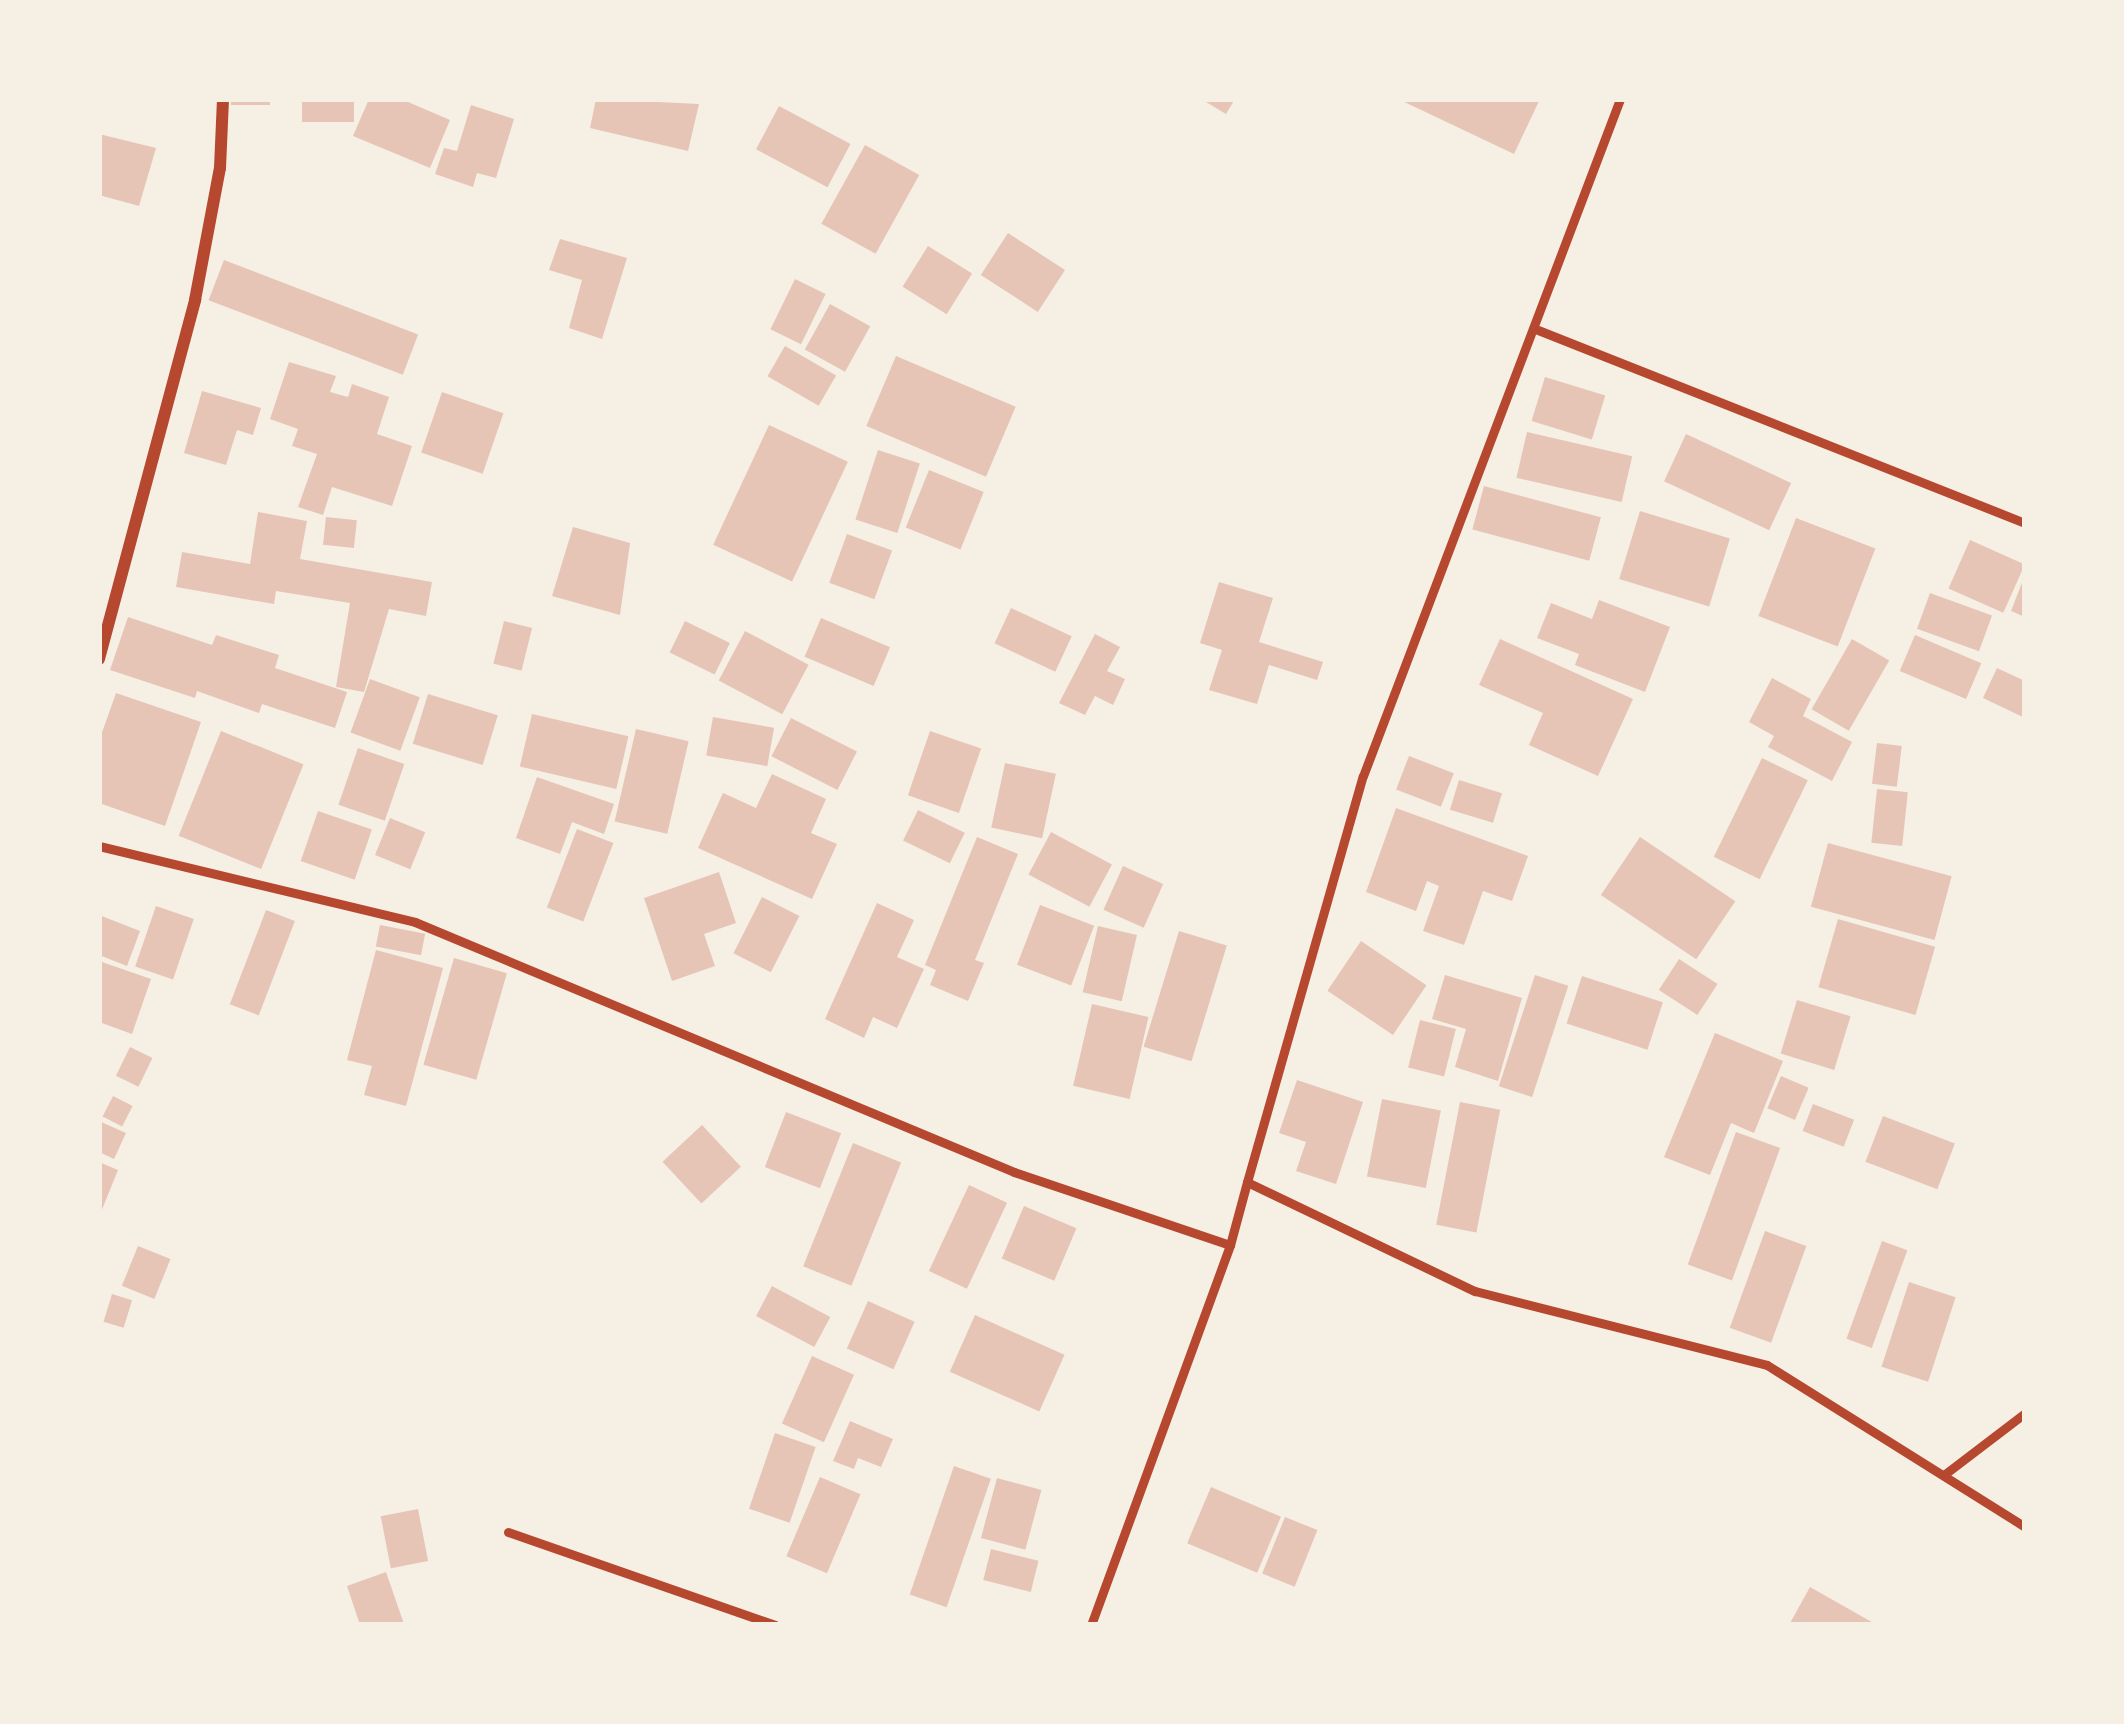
<!DOCTYPE html>
<style>
body{margin:0}
#map{position:relative;width:2124px;height:1724px;overflow:hidden;background:#f6efe4;font-family:Helvetica,sans-serif}
div>[style]{position:absolute}
[style*='--x']{left:calc(var(--x)*1px);top:calc(var(--y)*1px);width:calc(var(--w)*1px);rotate:calc(var(--a)*1deg)}
.building>*{inset:0;background:#e6c5b7;transform-origin:0 0}
.service>*{height:9px;margin:-4.5px;padding:0 4.5px;transform-origin:4.5px;border-radius:4.5px;background:#b5482f}
.minor>*{height:12px;margin:-6px;padding:0 6px;transform-origin:6px;border-radius:6px;background:#b5482f}
span{translate:-50% -50%;white-space:nowrap;text-align:center;line-height:1.15;-webkit-text-stroke:12px #f6efe4;paint-order:stroke}
.frame{position:absolute;inset:0;border:102px solid #f6efe4;pointer-events:none}
</style>
<div id="map">
<div class="building">
<div style="left:231px;top:99px;width:39px;height:6px"></div>
<div style="left:302px;top:99px;width:52px;height:23px"></div>
<div style="clip-path:polygon(369px 99px,401px 99px,450px 120px,430px 168px,353px 136px)"></div>
<div style="clip-path:polygon(596px 99px,699px 104px,688px 151px,590px 128px)"></div>
<div style="clip-path:polygon(1201px 99px,1235px 99px,1226px 114px)"></div>
<div style="clip-path:polygon(1398px 99px,1540px 99px,1514px 154px)"></div>
<div style="clip-path:polygon(471px 105px,514px 119px,496px 178px,477px 173px,473px 187px,435px 174px,444px 148px,457px 151px)"></div>
<div style="left:779px;top:106px;width:81px;height:49px;rotate:28deg"></div>
<div style="clip-path:polygon(99px 134px,156px 148px,139px 206px,99px 195px)"></div>
<div style="left:865px;top:145px;width:62px;height:90px;rotate:29deg"></div>
<div style="left:1008px;top:233px;width:68px;height:50px;rotate:33deg"></div>
<div style="clip-path:polygon(560px 239px,627px 258px,602px 339px,569px 328px,582px 280px,549px 270px)"></div>
<div style="left:928px;top:246px;width:52px;height:48px;rotate:32deg"></div>
<div style="left:224px;top:260px;width:208px;height:43px;rotate:21deg"></div>
<div style="left:795px;top:279px;width:34px;height:56px;rotate:26deg"></div>
<div style="left:830px;top:304px;width:46px;height:52px;rotate:29deg"></div>
<div style="left:785px;top:346px;width:59px;height:35px;rotate:30deg"></div>
<div style="left:896px;top:356px;width:130px;height:76px;rotate:23deg"></div>
<div style="clip-path:polygon(289px 362px,336px 376px,330px 392px,348px 397px,352px 384px,389px 397px,377px 434px,412px 446px,392px 506px,332px 487px,323px 515px,298px 507px,317px 454px,292px 446px,298px 429px,270px 419px)"></div>
<div style="left:1545px;top:377px;width:63px;height:46px;rotate:17deg"></div>
<div style="clip-path:polygon(202px 391px,261px 408px,253px 435px,237px 430px,226px 465px,184px 453px)"></div>
<div style="left:442px;top:392px;width:65px;height:64px;rotate:19deg"></div>
<div style="left:769px;top:425px;width:87px;height:132px;rotate:25deg"></div>
<div style="left:1527px;top:432px;width:108px;height:47px;rotate:13deg"></div>
<div style="left:1686px;top:434px;width:116px;height:52px;rotate:25deg"></div>
<div style="left:878px;top:450px;width:44px;height:73px;rotate:18deg"></div>
<div style="left:929px;top:470px;width:59px;height:62px;rotate:22deg"></div>
<div style="left:1484px;top:486px;width:121px;height:45px;rotate:15deg"></div>
<div style="left:1640px;top:511px;width:94px;height:71px;rotate:17deg"></div>
<div style="clip-path:polygon(258px 512px,307px 521px,300px 559px,432px 582px,426px 616px,389px 609px,364px 692px,336px 687px,350px 603px,276px 591px,274px 604px,176px 587px,182px 552px,250px 564px)"></div>
<div style="left:326px;top:517px;width:31px;height:28px;rotate:6deg"></div>
<div style="left:1796px;top:518px;width:85px;height:105px;rotate:21deg"></div>
<div style="clip-path:polygon(573px 527px,630px 543px,620px 615px,552px 596px)"></div>
<div style="left:847px;top:534px;width:48px;height:52px;rotate:20deg"></div>
<div style="left:1970px;top:540px;width:60px;height:53px;rotate:24deg"></div>
<div style="clip-path:polygon(2025px 575px,2025px 617px,2011px 611px)"></div>
<div style="clip-path:polygon(1219px 582px,1273px 598px,1259px 642px,1323px 662px,1317px 680px,1269px 665px,1257px 704px,1209px 690px,1222px 650px,1200px 643px)"></div>
<div style="left:1930px;top:593px;width:66px;height:38px;rotate:20deg"></div>
<div style="clip-path:polygon(1599px 600px,1670px 627px,1645px 692px,1575px 665px,1579px 654px,1537px 638px,1551px 603px,1592px 619px)"></div>
<div style="left:1011px;top:608px;width:67px;height:39px;rotate:25deg"></div>
<div style="clip-path:polygon(128px 617px,212px 645px,216px 635px,279px 655px,275px 668px,347px 692px,335px 728px,262px 704px,259px 713px,197px 691px,195px 698px,110px 670px)"></div>
<div style="left:821px;top:618px;width:75px;height:42px;rotate:23deg"></div>
<div style="left:504px;top:621px;width:29px;height:44px;rotate:14deg"></div>
<div style="left:685px;top:621px;width:50px;height:35px;rotate:26deg"></div>
<div style="left:745px;top:631px;width:72px;height:56px;rotate:28deg"></div>
<div style="clip-path:polygon(1095px 634px,1120px 647px,1107px 671px,1125px 679px,1113px 705px,1095px 696px,1085px 715px,1059px 703px)"></div>
<div style="left:1915px;top:635px;width:72px;height:39px;rotate:23deg"></div>
<div style="clip-path:polygon(1500px 639px,1633px 699px,1598px 776px,1529px 745px,1543px 713px,1479px 685px)"></div>
<div style="left:1852px;top:639px;width:43px;height:81px;rotate:30deg"></div>
<div style="clip-path:polygon(1997px 668px,2025px 681px,2025px 718px,1983px 698px)"></div>
<div style="clip-path:polygon(1772px 678px,1811px 699px,1803px 716px,1852px 742px,1832px 781px,1768px 747px,1774px 736px,1749px 722px)"></div>
<div style="left:370px;top:679px;width:53px;height:57px;rotate:20deg"></div>
<div style="clip-path:polygon(116px 693px,201px 722px,165px 826px,99px 803px,99px 741px)"></div>
<div style="left:428px;top:694px;width:73px;height:52px;rotate:17deg"></div>
<div style="left:532px;top:714px;width:99px;height:54px;rotate:13deg"></div>
<div style="left:713px;top:717px;width:62px;height:39px;rotate:10deg"></div>
<div style="left:791px;top:718px;width:74px;height:43px;rotate:27deg"></div>
<div style="left:636px;top:729px;width:54px;height:95px;rotate:13deg"></div>
<div style="left:221px;top:731px;width:89px;height:113px;rotate:22deg"></div>
<div style="left:930px;top:731px;width:54px;height:68px;rotate:19deg"></div>
<div style="left:1877px;top:743px;width:25px;height:41px;rotate:7deg"></div>
<div style="left:358px;top:748px;width:49px;height:60px;rotate:19deg"></div>
<div style="left:1409px;top:756px;width:48px;height:36px;rotate:21deg"></div>
<div style="left:1762px;top:758px;width:51px;height:110px;rotate:26deg"></div>
<div style="left:1005px;top:763px;width:52px;height:66px;rotate:12deg"></div>
<div style="clip-path:polygon(772px 774px,826px 799px,811px 833px,837px 844px,812px 899px,698px 848px,723px 793px,756px 808px)"></div>
<div style="clip-path:polygon(537px 777px,614px 804px,604px 834px,572px 822px,560px 854px,516px 838px)"></div>
<div style="left:1459px;top:780px;width:45px;height:31px;rotate:17deg"></div>
<div style="left:1877px;top:789px;width:31px;height:54px;rotate:6deg"></div>
<div style="clip-path:polygon(1396px 808px,1528px 856px,1512px 901px,1483px 891px,1464px 945px,1423px 931px,1439px 886px,1427px 881px,1416px 911px,1366px 892px)"></div>
<div style="left:918px;top:810px;width:52px;height:34px;rotate:26deg"></div>
<div style="left:318px;top:811px;width:57px;height:53px;rotate:19deg"></div>
<div style="left:390px;top:818px;width:38px;height:40px;rotate:22deg"></div>
<div style="left:577px;top:829px;width:39px;height:84px;rotate:21deg"></div>
<div style="left:1051px;top:832px;width:69px;height:48px;rotate:28deg"></div>
<div style="clip-path:polygon(977px 837px,1018px 854px,975px 960px,984px 963px,968px 1001px,930px 985px,936px 970px,925px 965px)"></div>
<div style="left:1640px;top:837px;width:115px;height:70px;rotate:34deg"></div>
<div style="left:1828px;top:843px;width:128px;height:66px;rotate:15deg"></div>
<div style="left:1123px;top:866px;width:44px;height:48px;rotate:24deg"></div>
<div style="clip-path:polygon(719px 872px,736px 923px,704px 934px,715px 966px,672px 981px,644px 898px)"></div>
<div style="left:762px;top:897px;width:42px;height:63px;rotate:27deg"></div>
<div style="clip-path:polygon(877px 903px,914px 920px,897px 957px,924px 969px,897px 1028px,873px 1017px,864px 1038px,825px 1019px)"></div>
<div style="left:1040px;top:905px;width:58px;height:64px;rotate:21deg"></div>
<div style="left:156px;top:906px;width:40px;height:64px;rotate:19deg"></div>
<div style="left:266px;top:910px;width:31px;height:101px;rotate:21deg"></div>
<div style="clip-path:polygon(99px 915px,140px 931px,127px 966px,99px 955px)"></div>
<div style="left:1838px;top:919px;width:101px;height:71px;rotate:16deg"></div>
<div style="left:380px;top:925px;width:46px;height:22px;rotate:11deg"></div>
<div style="left:1098px;top:926px;width:40px;height:68px;rotate:13deg"></div>
<div style="left:1179px;top:931px;width:50px;height:121px;rotate:17deg"></div>
<div style="left:1361px;top:941px;width:79px;height:60px;rotate:34deg"></div>
<div style="clip-path:polygon(376px 950px,443px 968px,406px 1106px,364px 1095px,372px 1066px,347px 1060px)"></div>
<div style="left:454px;top:958px;width:55px;height:111px;rotate:16deg"></div>
<div style="left:1679px;top:959px;width:46px;height:37px;rotate:33deg"></div>
<div style="clip-path:polygon(99px 961px,151px 979px,132px 1034px,99px 1022px)"></div>
<div style="clip-path:polygon(1445px 975px,1522px 998px,1498px 1081px,1455px 1067px,1466px 1029px,1432px 1019px)"></div>
<div style="left:1535px;top:975px;width:35px;height:117px;rotate:18deg"></div>
<div style="left:1582px;top:976px;width:85px;height:50px;rotate:18deg"></div>
<div style="left:1797px;top:1000px;width:56px;height:56px;rotate:17deg"></div>
<div style="left:1092px;top:1004px;width:58px;height:84px;rotate:13deg"></div>
<div style="left:1420px;top:1020px;width:37px;height:49px;rotate:14deg"></div>
<div style="clip-path:polygon(1715px 1033px,1783px 1061px,1754px 1133px,1731px 1123px,1710px 1175px,1664px 1157px)"></div>
<div style="left:130px;top:1047px;width:25px;height:32px;rotate:26deg"></div>
<div style="left:1781px;top:1076px;width:30px;height:35px;rotate:23deg"></div>
<div style="clip-path:polygon(1297px 1080px,1363px 1102px,1336px 1184px,1296px 1171px,1306px 1142px,1279px 1133px)"></div>
<div style="left:113px;top:1096px;width:22px;height:23px;rotate:27deg"></div>
<div style="left:1382px;top:1099px;width:60px;height:79px;rotate:11deg"></div>
<div style="left:1460px;top:1102px;width:41px;height:125px;rotate:11deg"></div>
<div style="left:1813px;top:1104px;width:44px;height:29px;rotate:21deg"></div>
<div style="left:786px;top:1112px;width:59px;height:59px;rotate:21deg"></div>
<div style="left:1883px;top:1116px;width:77px;height:49px;rotate:21deg"></div>
<div style="clip-path:polygon(99px 1121px,126px 1133px,114px 1159px,99px 1152px)"></div>
<div style="left:702px;top:1125px;width:57px;height:54px;rotate:47deg"></div>
<div style="left:1736px;top:1132px;width:47px;height:141px;rotate:20deg"></div>
<div style="left:853px;top:1143px;width:52px;height:133px;rotate:22deg"></div>
<div style="clip-path:polygon(99px 1162px,118px 1170px,99px 1217px)"></div>
<div style="left:969px;top:1185px;width:42px;height:95px;rotate:25deg"></div>
<div style="left:1024px;top:1206px;width:57px;height:57px;rotate:23deg"></div>
<div style="left:1765px;top:1231px;width:44px;height:103px;rotate:20deg"></div>
<div style="left:1882px;top:1241px;width:27px;height:104px;rotate:20deg"></div>
<div style="left:138px;top:1246px;width:35px;height:43px;rotate:22deg"></div>
<div style="left:1909px;top:1282px;width:49px;height:89px;rotate:18deg"></div>
<div style="left:772px;top:1286px;width:66px;height:34px;rotate:28deg"></div>
<div style="left:112px;top:1294px;width:21px;height:29px;rotate:17deg"></div>
<div style="left:868px;top:1301px;width:51px;height:52px;rotate:24deg"></div>
<div style="left:975px;top:1315px;width:98px;height:62px;rotate:24deg"></div>
<div style="left:812px;top:1356px;width:46px;height:74px;rotate:24deg"></div>
<div style="clip-path:polygon(850px 1421px,893px 1439px,881px 1467px,858px 1458px,854px 1469px,833px 1461px)"></div>
<div style="left:775px;top:1433px;width:43px;height:80px;rotate:19deg"></div>
<div style="left:954px;top:1466px;width:39px;height:136px;rotate:19deg"></div>
<div style="left:820px;top:1477px;width:44px;height:86px;rotate:23deg"></div>
<div style="left:997px;top:1478px;width:46px;height:62px;rotate:15deg"></div>
<div style="left:1211px;top:1487px;width:76px;height:61px;rotate:23deg"></div>
<div style="left:418px;top:1509px;width:53px;height:38px;rotate:79deg"></div>
<div style="left:1285px;top:1517px;width:35px;height:61px;rotate:22deg"></div>
<div style="left:991px;top:1549px;width:49px;height:32px;rotate:14deg"></div>
<div style="clip-path:polygon(386px 1572px,404px 1624px,360px 1625px,347px 1586px)"></div>
<div style="clip-path:polygon(1810px 1587px,1877px 1625px,1789px 1625px)"></div>
</div>
<div class="service">
<div style="--x:1538;--y:330;--w:524;--a:21.62"></div>
<div style="--x:99;--y:846;--w:325;--a:13.5"></div>
<div style="--x:415;--y:922;--w:649;--a:22.65"></div>
<div style="--x:1014;--y:1172;--w:228;--a:18.7"></div>
<div style="--x:1230;--y:1245;--w:65;--a:-74.9"></div>
<div style="--x:1247;--y:1182;--w:253;--a:25.6"></div>
<div style="--x:1475;--y:1291;--w:301;--a:14.2"></div>
<div style="--x:1767;--y:1365;--w:305;--a:32.1"></div>
<div style="--x:1247;--y:1182;--w:422;--a:-74.1"></div>
<div style="--x:1363;--y:776;--w:724;--a:-69.21"></div>
<div style="--x:1945;--y:1474;--w:101;--a:-37.3"></div>
<div style="--x:508;--y:1532;--w:283;--a:19.2"></div>
<div style="--x:1091;--y:1625;--w:405;--a:-69.9"></div>
</div>
<div class="minor">
<div style="--x:99;--y:659;--w:372;--a:-75"></div>
<div style="--x:195;--y:300;--w:134;--a:-79.3"></div>
<div style="--x:220;--y:168;--w:69;--a:-87.5"></div>
</div>
<div class="frame"></div>
</div>
